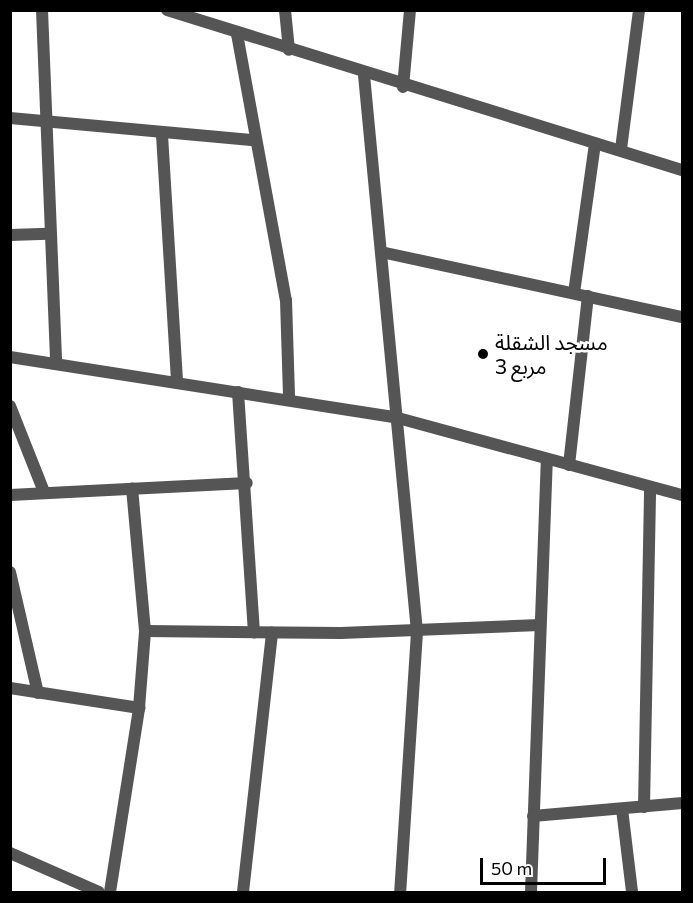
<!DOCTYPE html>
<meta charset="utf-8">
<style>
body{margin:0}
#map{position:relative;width:693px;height:903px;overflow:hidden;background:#fff;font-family:Commissioner,"Noto Sans Arabic",sans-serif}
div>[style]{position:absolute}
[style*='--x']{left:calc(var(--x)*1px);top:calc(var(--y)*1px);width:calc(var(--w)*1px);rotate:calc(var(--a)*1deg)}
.minor>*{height:12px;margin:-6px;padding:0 6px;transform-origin:6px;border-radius:6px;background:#555}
.dots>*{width:16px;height:16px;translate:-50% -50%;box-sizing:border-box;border:3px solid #fff;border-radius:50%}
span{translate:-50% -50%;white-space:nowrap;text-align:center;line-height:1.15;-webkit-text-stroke:5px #fff;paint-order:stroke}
.poi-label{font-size:21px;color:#000}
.left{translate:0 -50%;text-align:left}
.frame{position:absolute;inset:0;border:12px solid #000;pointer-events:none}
.scale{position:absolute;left:480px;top:858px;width:126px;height:27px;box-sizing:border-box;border:3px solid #000;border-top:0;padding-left:8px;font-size:18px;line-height:21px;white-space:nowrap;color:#000;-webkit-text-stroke:4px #fff;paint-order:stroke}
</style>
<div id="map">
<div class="minor">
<div style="--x:42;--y:10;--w:352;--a:87.7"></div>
<div style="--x:167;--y:10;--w:539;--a:17.26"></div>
<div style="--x:285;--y:10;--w:40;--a:84.3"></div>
<div style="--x:237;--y:34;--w:270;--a:79.6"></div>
<div style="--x:286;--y:300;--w:98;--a:88.2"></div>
<div style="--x:364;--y:75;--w:560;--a:84.56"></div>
<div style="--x:417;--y:632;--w:261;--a:93.7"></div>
<div style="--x:403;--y:87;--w:77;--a:-84.8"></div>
<div style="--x:10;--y:118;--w:245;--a:5.2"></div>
<div style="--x:162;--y:135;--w:246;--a:86.5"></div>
<div style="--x:621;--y:149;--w:140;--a:-82.6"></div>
<div style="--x:10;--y:235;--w:38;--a:-2"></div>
<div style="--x:381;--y:252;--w:308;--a:12.2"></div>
<div style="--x:574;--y:293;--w:151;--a:-82"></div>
<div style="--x:10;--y:357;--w:393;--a:8.9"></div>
<div style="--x:398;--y:418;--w:294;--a:15.2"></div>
<div style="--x:238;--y:392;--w:241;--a:86.2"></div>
<div style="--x:10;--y:406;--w:92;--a:68.4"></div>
<div style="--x:569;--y:465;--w:170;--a:-83.6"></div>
<div style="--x:10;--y:495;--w:237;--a:-2.9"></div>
<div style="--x:10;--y:572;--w:124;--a:77"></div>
<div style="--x:145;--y:631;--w:196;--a:0.6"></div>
<div style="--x:341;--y:633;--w:199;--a:-2.3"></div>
<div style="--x:10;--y:688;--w:131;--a:8.8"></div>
<div style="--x:644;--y:807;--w:318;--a:-88.9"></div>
<div style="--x:622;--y:809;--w:84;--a:83.1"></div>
<div style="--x:533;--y:816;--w:150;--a:-5"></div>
<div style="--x:10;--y:853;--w:97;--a:23.7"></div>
<div style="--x:110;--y:892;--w:186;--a:-81"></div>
<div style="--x:139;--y:708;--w:77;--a:-85.5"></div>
<div style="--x:145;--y:631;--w:143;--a:-95.2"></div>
<div style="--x:243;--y:892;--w:261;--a:-83.6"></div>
<div style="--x:531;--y:892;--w:432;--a:-87.9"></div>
</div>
<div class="dots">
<div style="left:483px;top:354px;background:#000"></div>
</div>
<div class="poi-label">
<span class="left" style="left:495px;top:354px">مسجد الشقلة<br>مربع 3</span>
</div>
<div class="frame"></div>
<div class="scale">50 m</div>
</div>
